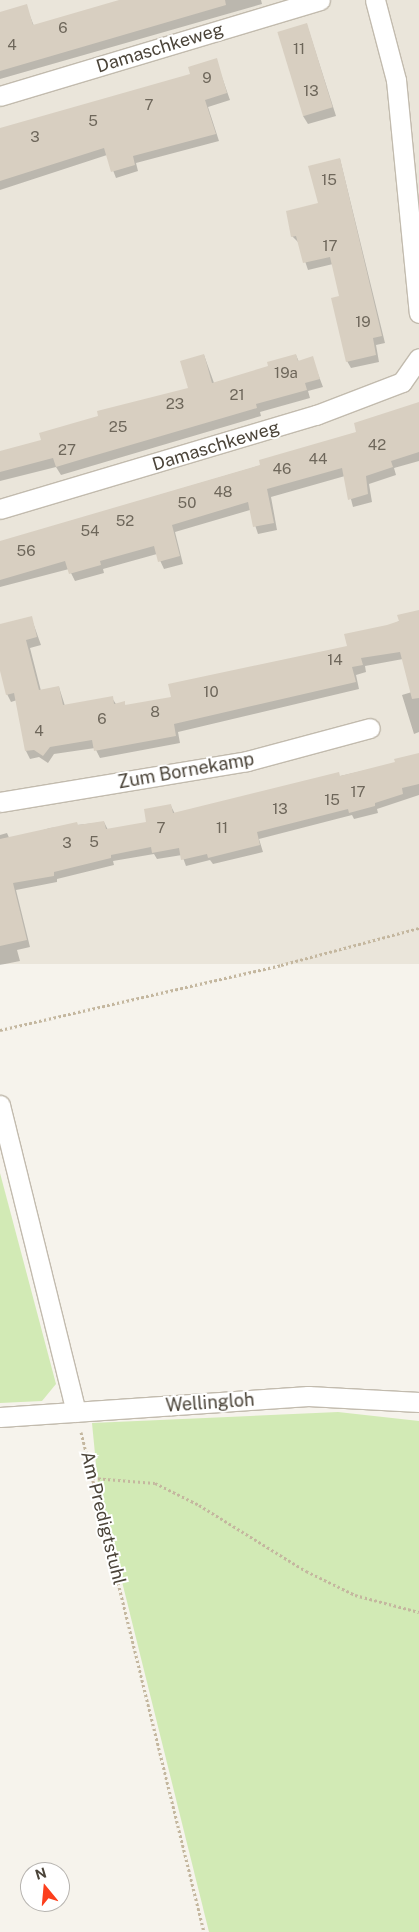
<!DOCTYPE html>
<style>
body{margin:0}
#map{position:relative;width:419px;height:1932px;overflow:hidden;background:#f6f3ec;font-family:"Public Sans",sans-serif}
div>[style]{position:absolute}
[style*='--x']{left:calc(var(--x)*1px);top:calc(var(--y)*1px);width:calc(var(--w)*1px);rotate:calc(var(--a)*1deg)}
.residential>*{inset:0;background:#eae5da;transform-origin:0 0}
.green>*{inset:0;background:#d2eab5}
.shadow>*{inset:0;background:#0003}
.building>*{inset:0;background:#d8cfc1;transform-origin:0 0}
.path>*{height:3px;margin-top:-1.5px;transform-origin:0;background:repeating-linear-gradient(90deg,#c4b79f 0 2.5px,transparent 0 5px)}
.roads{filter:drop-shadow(1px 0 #c2bbae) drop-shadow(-1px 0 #c2bbae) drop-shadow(0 1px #c2bbae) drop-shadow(0 -1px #c2bbae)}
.minor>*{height:19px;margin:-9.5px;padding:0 9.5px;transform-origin:9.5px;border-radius:9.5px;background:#fff}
span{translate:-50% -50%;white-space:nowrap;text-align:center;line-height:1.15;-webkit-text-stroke:4px #fff;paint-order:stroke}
.number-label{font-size:15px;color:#6e675b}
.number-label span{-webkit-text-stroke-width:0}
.street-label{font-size:18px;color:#4b4439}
.north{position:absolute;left:20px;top:1862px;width:50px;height:50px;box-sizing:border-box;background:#fff;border:1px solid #b7b4b0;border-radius:50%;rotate:343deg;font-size:14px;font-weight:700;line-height:20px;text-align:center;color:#4b4439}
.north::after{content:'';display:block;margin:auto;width:18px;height:22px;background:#fc3f1d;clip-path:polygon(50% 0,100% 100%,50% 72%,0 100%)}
</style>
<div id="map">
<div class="residential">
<div style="left:0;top:0;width:419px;height:964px"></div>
</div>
<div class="green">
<div style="clip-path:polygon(0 1173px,56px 1384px,42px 1401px,0 1403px)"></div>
<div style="clip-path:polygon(338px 1412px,419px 1421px,419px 1932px,209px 1932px,98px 1485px,92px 1423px)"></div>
</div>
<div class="shadow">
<div style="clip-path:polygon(123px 0,261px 0,262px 4px,0 79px,0 13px,26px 6px,34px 26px)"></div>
<div style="clip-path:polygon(307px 25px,336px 116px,308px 124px,303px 116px)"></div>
<div style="clip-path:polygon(216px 60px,230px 100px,208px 107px,219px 141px,136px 163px,138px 171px,116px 178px,107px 155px,0 190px,0 130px,191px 75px)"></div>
<div style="clip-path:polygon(340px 159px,385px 343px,376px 345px,379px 362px,351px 368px,347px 361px,341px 297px,333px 264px,308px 270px,299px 243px,292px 236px,319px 204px)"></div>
<div style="clip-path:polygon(204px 355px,214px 383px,270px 367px,296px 355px,299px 362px,312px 358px,323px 387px,308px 391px,310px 398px,260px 412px,261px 416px,61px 475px,56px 467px,0 481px,0 452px,43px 441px,189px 389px)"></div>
<div style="clip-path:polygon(419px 404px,419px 461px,394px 468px,396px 475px,369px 484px,372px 502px,353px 507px,345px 476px,271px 497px,277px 530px,258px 534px,250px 510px,175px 532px,183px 564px,164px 569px,157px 554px,103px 569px,104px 573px,75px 581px,69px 569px,0 587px,0 542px,262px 465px,358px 433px)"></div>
<div style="clip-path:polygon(419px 611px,419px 732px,414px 734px,402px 695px,412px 692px,403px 659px,365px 666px,366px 672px,356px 675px,359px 689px,178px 732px,180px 743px,100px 758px,95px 748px,54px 754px,48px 763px,39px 757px,30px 759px,26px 751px,17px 700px,11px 702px,7px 694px,0 666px,0 625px,31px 617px,41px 645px,30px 648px,41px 691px,59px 687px,65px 706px,112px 698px,116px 704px,124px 703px,126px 706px,172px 698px,348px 647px)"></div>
<div style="clip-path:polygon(419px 754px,419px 795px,377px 809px,378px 813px,354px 819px,352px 815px,259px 839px,263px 852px,213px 864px,210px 860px,186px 866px,182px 855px,157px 859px,154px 854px,113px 861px,114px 865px,57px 879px,57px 882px,16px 890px,30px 947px,17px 950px,20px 961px,0 965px,0 835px,7px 833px,10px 840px,50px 828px,104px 822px,108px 830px,148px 823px,171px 806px,175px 814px,397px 763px)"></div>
</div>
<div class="building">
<div style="clip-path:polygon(119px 0,225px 0,226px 5px,0 71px,0 12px,27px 4px,33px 25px)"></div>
<div style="left:307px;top:23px;width:88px;height:31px;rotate:73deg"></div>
<div style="clip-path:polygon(217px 58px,227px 93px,205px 100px,216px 134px,133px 156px,135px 165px,111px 172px,104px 148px,0 181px,0 128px,190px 74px,188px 67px)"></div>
<div style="clip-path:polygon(340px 158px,382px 336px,373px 338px,376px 355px,346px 362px,331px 298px,339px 296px,330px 257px,303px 263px,296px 236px,291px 237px,286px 211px,318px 203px,308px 166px)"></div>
<div style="clip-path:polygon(204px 354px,212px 383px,268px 366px,267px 362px,296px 354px,298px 361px,313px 356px,320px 379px,305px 383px,307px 390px,256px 404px,257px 408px,86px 458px,56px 467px,53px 458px,0 472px,0 451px,41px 440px,39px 433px,98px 416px,97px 411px,188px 388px,180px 361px)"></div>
<div style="clip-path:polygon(419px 402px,419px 452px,391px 461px,393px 467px,366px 476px,368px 494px,348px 500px,342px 468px,267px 489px,274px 523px,253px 527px,248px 502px,172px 525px,180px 556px,158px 562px,154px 546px,100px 561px,101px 565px,69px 574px,65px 561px,0 580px,0 541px,260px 465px,259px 460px,356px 432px,354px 423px)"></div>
<div style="clip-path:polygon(419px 610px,419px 698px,412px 699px,400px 652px,361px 658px,363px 665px,352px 667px,356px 682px,174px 724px,176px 736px,94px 751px,92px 740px,50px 747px,43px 756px,34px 750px,25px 751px,14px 693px,6px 695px,0 671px,0 624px,32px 616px,37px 637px,26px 640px,39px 690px,59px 686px,63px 705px,113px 696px,114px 704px,125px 701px,125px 705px,171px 697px,168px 684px,347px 646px,344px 634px,387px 625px,399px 621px,397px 615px)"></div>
<div style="clip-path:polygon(419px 753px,419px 784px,402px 788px,403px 794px,375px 803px,375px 806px,349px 813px,348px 809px,257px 832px,260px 845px,208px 858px,207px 854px,181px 860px,179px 848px,152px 853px,151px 847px,111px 855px,111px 858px,54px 872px,54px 876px,13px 883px,27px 940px,0 946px,0 839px,77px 822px,78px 825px,104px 821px,106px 829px,146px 822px,144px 809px,171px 804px,173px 813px,339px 772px,340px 776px,395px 762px,394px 759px)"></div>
</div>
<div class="path">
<div style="--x:0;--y:1030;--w:288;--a:-13"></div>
<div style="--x:281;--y:965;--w:143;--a:-15"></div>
<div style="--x:81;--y:1432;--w:515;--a:76.18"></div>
<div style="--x:93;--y:1478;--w:62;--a:4.6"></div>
<div style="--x:155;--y:1483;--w:49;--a:26.6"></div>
<div style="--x:199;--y:1505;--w:126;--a:31.7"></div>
<div style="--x:306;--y:1571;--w:55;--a:26.1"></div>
<div style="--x:355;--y:1595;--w:66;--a:14.9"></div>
</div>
<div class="roads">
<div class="minor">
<div style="--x:375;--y:0;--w:83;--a:75.3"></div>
<div style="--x:396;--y:80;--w:234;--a:84.4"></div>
<div style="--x:0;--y:96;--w:334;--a:-16.7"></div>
<div style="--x:0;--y:509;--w:330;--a:-16.6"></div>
<div style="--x:316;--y:415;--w:92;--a:-21"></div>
<div style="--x:402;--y:382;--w:29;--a:-55"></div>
<div style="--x:0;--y:802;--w:250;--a:-9.4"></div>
<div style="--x:247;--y:761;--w:127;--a:-15"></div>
<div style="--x:0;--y:1105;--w:316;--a:76.1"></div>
<div style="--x:0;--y:1417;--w:309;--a:-3.9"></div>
<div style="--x:308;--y:1396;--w:111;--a:3.1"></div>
</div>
</div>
<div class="number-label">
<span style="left:63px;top:28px">6</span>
<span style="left:12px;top:45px">4</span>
<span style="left:299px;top:49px">11</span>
<span style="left:207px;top:78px">9</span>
<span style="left:311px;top:91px">13</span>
<span style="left:149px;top:105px">7</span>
<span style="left:93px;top:121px">5</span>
<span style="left:35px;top:137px">3</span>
<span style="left:329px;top:180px">15</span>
<span style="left:330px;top:246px">17</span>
<span style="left:363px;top:322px">19</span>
<span style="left:286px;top:373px">19a</span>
<span style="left:237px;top:395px">21</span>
<span style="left:175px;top:404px">23</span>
<span style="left:118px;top:427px">25</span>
<span style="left:377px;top:445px">42</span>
<span style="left:67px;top:450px">27</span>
<span style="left:318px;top:459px">44</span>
<span style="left:282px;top:469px">46</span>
<span style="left:223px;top:492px">48</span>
<span style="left:187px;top:503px">50</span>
<span style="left:125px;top:521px">52</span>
<span style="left:90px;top:531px">54</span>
<span style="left:26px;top:551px">56</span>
<span style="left:335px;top:660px">14</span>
<span style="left:211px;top:692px">10</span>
<span style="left:155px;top:712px">8</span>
<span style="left:102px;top:719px">6</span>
<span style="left:39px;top:731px">4</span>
<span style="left:358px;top:792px">17</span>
<span style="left:332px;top:800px">15</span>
<span style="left:280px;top:809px">13</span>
<span style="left:161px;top:828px">7</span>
<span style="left:222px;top:828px">11</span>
<span style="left:94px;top:842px">5</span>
<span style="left:67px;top:843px">3</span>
</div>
<div class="street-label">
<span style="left:160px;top:48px;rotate:-17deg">Damaschkeweg</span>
<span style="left:216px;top:446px;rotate:-17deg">Damaschkeweg</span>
<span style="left:186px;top:771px;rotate:-10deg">Zum Bornekamp</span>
<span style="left:210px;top:1403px;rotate:-4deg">Wellingloh</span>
<span style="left:103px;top:1518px;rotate:76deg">Am Predigtstuhl</span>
</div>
<div class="north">N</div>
</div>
